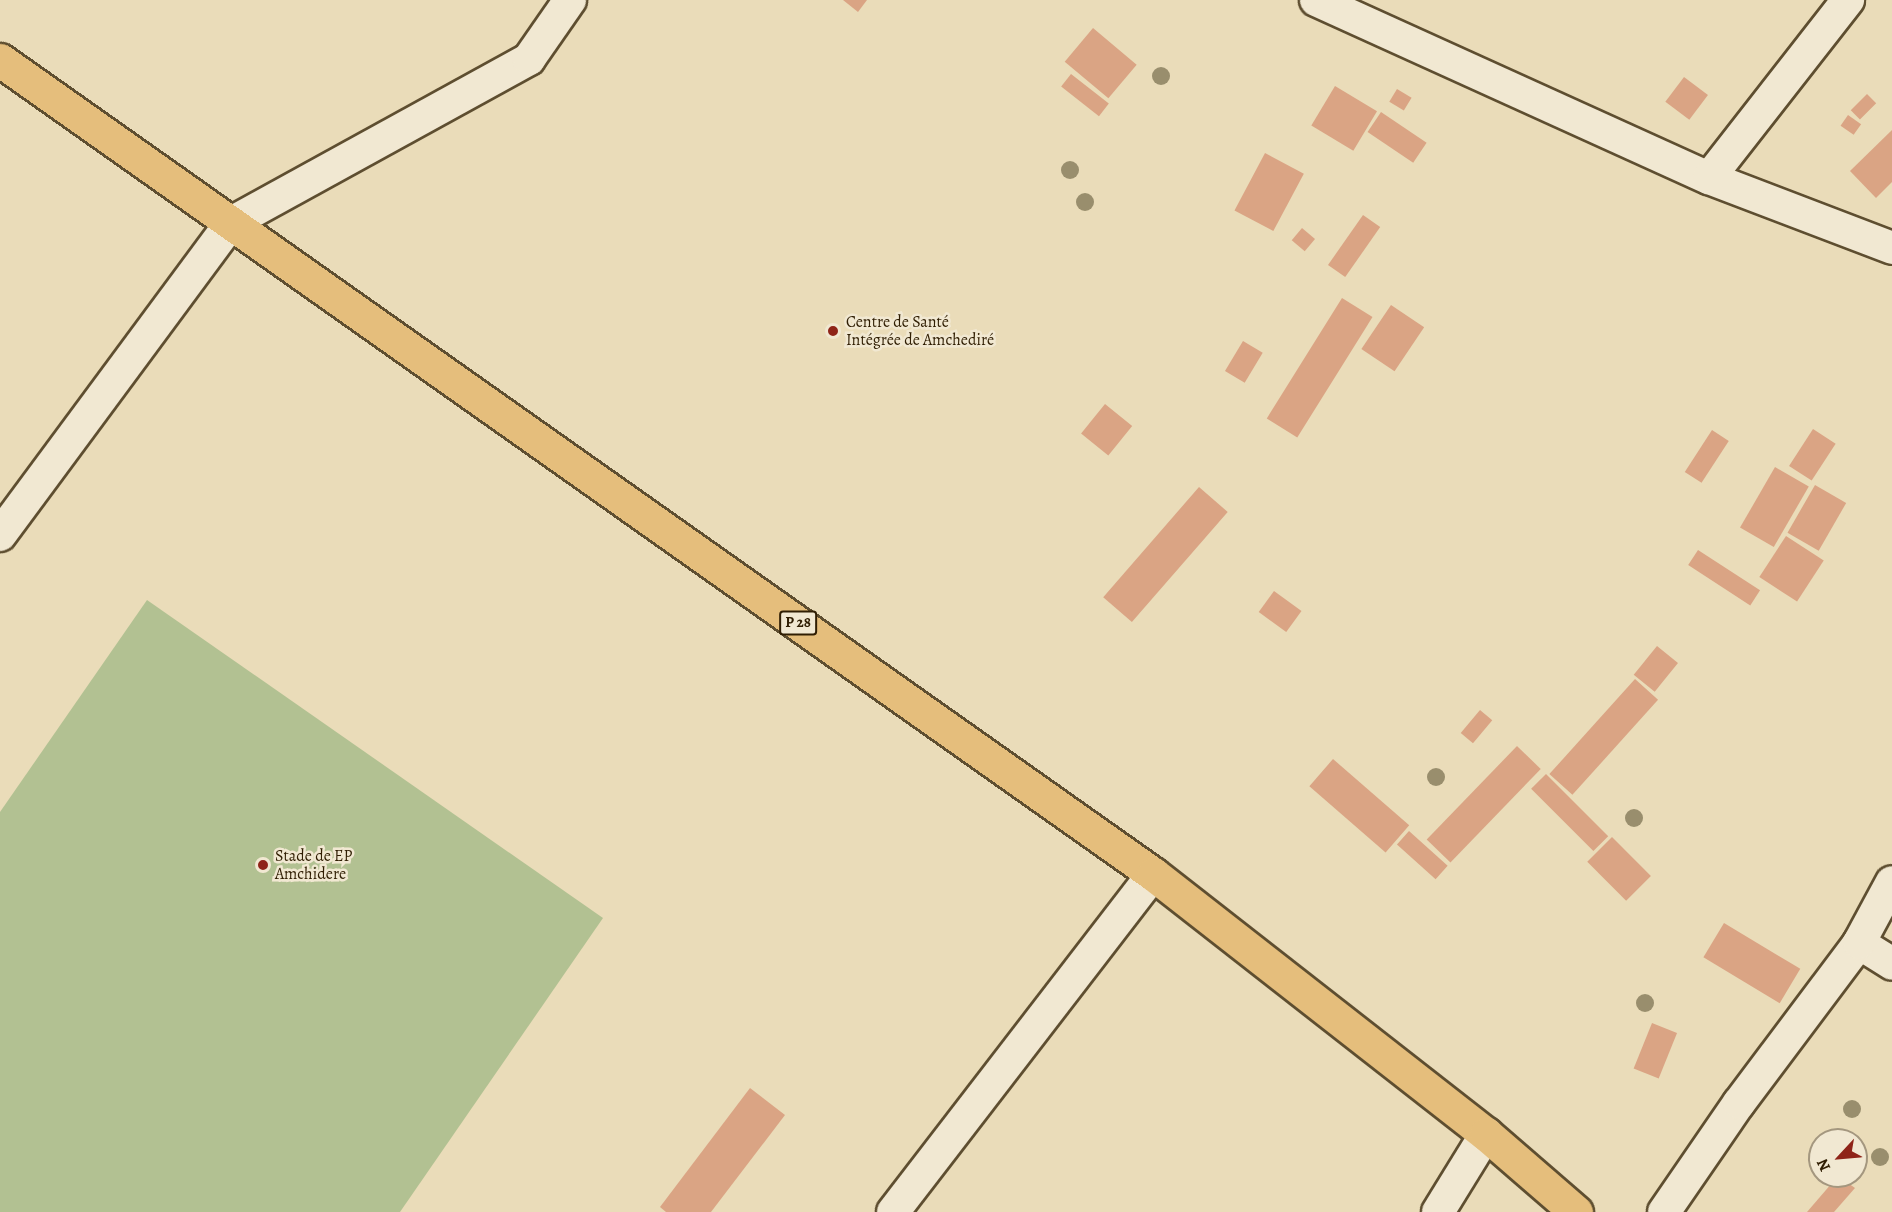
<!DOCTYPE html>
<meta charset="utf-8">
<style>
body{margin:0}
#map{position:relative;width:1892px;height:1212px;overflow:hidden;background:#eadcb9;font-family:Alegreya,serif}
div>[style]{position:absolute}
[style*='--x']{left:calc(var(--x)*1px);top:calc(var(--y)*1px);width:calc(var(--w)*1px);rotate:calc(var(--a)*1deg)}
.green>*{inset:0;background:#b2c192}
.building>*{inset:0;background:#daa484;transform-origin:0 0}
.roads{filter:drop-shadow(2px 0 #5e4e30) drop-shadow(-2px 0 #5e4e30) drop-shadow(0 2px #5e4e30) drop-shadow(0 -2px #5e4e30)}
.minor>*{height:32px;margin:-16px;padding:0 16px;transform-origin:16px;border-radius:16px;background:#f1e8d2}
.major>*{height:33px;margin:-16.5px;padding:0 16.5px;transform-origin:16.5px;border-radius:16.5px;background:#e5be7c}
.trees>*{width:18px;height:18px;margin:-9px;border-radius:50%;background:#998e6d}
.dots>*{width:16px;height:16px;translate:-50% -50%;box-sizing:border-box;border:3px solid #f1e8d2;border-radius:50%}
span{translate:-50% -50%;white-space:nowrap;text-align:center;line-height:1.15;-webkit-text-stroke:5px #f1e8d2;paint-order:stroke}
.shield-label span{padding:2px 4px;background:#f1e8d2;border:2px solid;border-radius:4px;-webkit-text-stroke-width:0}
.shield-label{font-size:15px;color:#301e03;font-weight:700}
.poi-label{font-size:16px;color:#301e03}
.left{translate:0 -50%;text-align:left}
.north{position:absolute;left:1808px;top:1128px;width:60px;height:60px;box-sizing:border-box;background:#f1e8d2;border:2px solid #a4977f;border-radius:50%;rotate:244deg;font-size:16px;font-weight:700;line-height:24px;text-align:center;color:#301e03}
.north::after{content:'';display:block;margin:auto;width:21px;height:27px;background:#8f2418;clip-path:polygon(50% 0,100% 100%,50% 72%,0 100%)}
</style>
<div id="map">
<div class="green">
<div style="clip-path:polygon(147px 600px,603px 918px,400px 1212px,0 1212px,0 812px)"></div>
</div>
<div class="building">
<div style="clip-path:polygon(843px 0,867px 0,858px 12px)"></div>
<div style="left:1093px;top:28px;width:57px;height:44px;rotate:40deg"></div>
<div style="left:1071px;top:74px;width:48px;height:16px;rotate:38deg"></div>
<div style="left:1684px;top:77px;width:30px;height:31px;rotate:37deg"></div>
<div style="left:1335px;top:86px;width:49px;height:46px;rotate:31deg"></div>
<div style="left:1397px;top:89px;width:17px;height:15px;rotate:31deg"></div>
<div style="left:1867px;top:94px;width:13px;height:23px;rotate:45deg"></div>
<div style="left:1381px;top:112px;width:55px;height:24px;rotate:34deg"></div>
<div style="left:1848px;top:115px;width:16px;height:13px;rotate:35deg"></div>
<div style="clip-path:polygon(1892px 130px,1892px 182px,1876px 198px,1850px 171px)"></div>
<div style="left:1265px;top:153px;width:44px;height:65px;rotate:28deg"></div>
<div style="left:1363px;top:215px;width:21px;height:61px;rotate:35deg"></div>
<div style="left:1302px;top:228px;width:17px;height:16px;rotate:40deg"></div>
<div style="left:1342px;top:298px;width:36px;height:142px;rotate:32deg"></div>
<div style="left:1391px;top:305px;width:40px;height:53px;rotate:34deg"></div>
<div style="left:1243px;top:341px;width:23px;height:35px;rotate:31deg"></div>
<div style="left:1105px;top:404px;width:35px;height:38px;rotate:39deg"></div>
<div style="left:1813px;top:429px;width:27px;height:44px;rotate:33deg"></div>
<div style="left:1712px;top:430px;width:20px;height:50px;rotate:33deg"></div>
<div style="left:1775px;top:467px;width:39px;height:70px;rotate:30deg"></div>
<div style="left:1815px;top:485px;width:36px;height:55px;rotate:30deg"></div>
<div style="left:1199px;top:487px;width:38px;height:146px;rotate:41deg"></div>
<div style="left:1786px;top:536px;width:45px;height:49px;rotate:33deg"></div>
<div style="left:1698px;top:550px;width:74px;height:18px;rotate:33deg"></div>
<div style="left:1274px;top:591px;width:34px;height:26px;rotate:36deg"></div>
<div style="left:1657px;top:646px;width:27px;height:37px;rotate:39deg"></div>
<div style="left:1635px;top:679px;width:31px;height:128px;rotate:42deg"></div>
<div style="left:1480px;top:710px;width:16px;height:30px;rotate:40deg"></div>
<div style="left:1517px;top:746px;width:33px;height:130px;rotate:44deg"></div>
<div style="left:1333px;top:759px;width:101px;height:36px;rotate:41deg"></div>
<div style="left:1546px;top:774px;width:88px;height:21px;rotate:45deg"></div>
<div style="left:1409px;top:831px;width:52px;height:18px;rotate:42deg"></div>
<div style="left:1612px;top:837px;width:55px;height:35px;rotate:45deg"></div>
<div style="left:1724px;top:923px;width:89px;height:40px;rotate:31deg"></div>
<div style="left:1652px;top:1023px;width:27px;height:49px;rotate:22deg"></div>
<div style="clip-path:polygon(750px 1088px,785px 1115px,711px 1212px,666px 1212px,660px 1207px)"></div>
<div style="clip-path:polygon(1838px 1176px,1855px 1188px,1834px 1212px,1807px 1212px)"></div>
</div>
<div class="roads">
<div class="minor">
<div style="--x:1316;--y:0;--w:431;--a:24.4"></div>
<div style="--x:1709;--y:178;--w:196;--a:20.9"></div>
<div style="--x:1709;--y:178;--w:226;--a:-52"></div>
<div style="--x:0;--y:535;--w:388;--a:-53.5"></div>
<div style="--x:231;--y:223;--w:340;--a:-28.8"></div>
<div style="--x:529;--y:59;--w:72;--a:-55.2"></div>
<div style="--x:1859;--y:943;--w:39;--a:32"></div>
<div style="--x:893;--y:1212;--w:426;--a:-52.4"></div>
<div style="--x:1438;--y:1212;--w:92;--a:-58.4"></div>
<div style="--x:1664;--y:1212;--w:132;--a:-55.5"></div>
<div style="--x:1739;--y:1103;--w:200;--a:-53.1"></div>
<div style="--x:1859;--y:943;--w:69;--a:-61.6"></div>
</div>
<div class="major">
<div style="--x:0;--y:60;--w:1411;--a:35.22"></div>
<div style="--x:1153;--y:874;--w:422;--a:38"></div>
<div style="--x:1486;--y:1134;--w:119;--a:40.9"></div>
</div>
</div>
<div class="trees">
<div style="left:1161px;top:76px"></div>
<div style="left:1070px;top:170px"></div>
<div style="left:1085px;top:202px"></div>
<div style="left:1436px;top:777px"></div>
<div style="left:1634px;top:818px"></div>
<div style="left:1645px;top:1003px"></div>
<div style="left:1852px;top:1109px"></div>
<div style="left:1880px;top:1157px"></div>
</div>
<div class="dots">
<div style="left:833px;top:331px;background:#8f2418"></div>
<div style="left:263px;top:865px;background:#8f2418"></div>
</div>
<div class="shield-label">
<span style="left:798px;top:623px">P 28</span>
</div>
<div class="poi-label">
<span class="left" style="left:846px;top:331px">Centre de Santé<br>Intégrée de Amchediré</span>
<span class="left" style="left:275px;top:865px">Stade de EP<br>Amchidere</span>
</div>
<div class="north">N</div>
</div>
